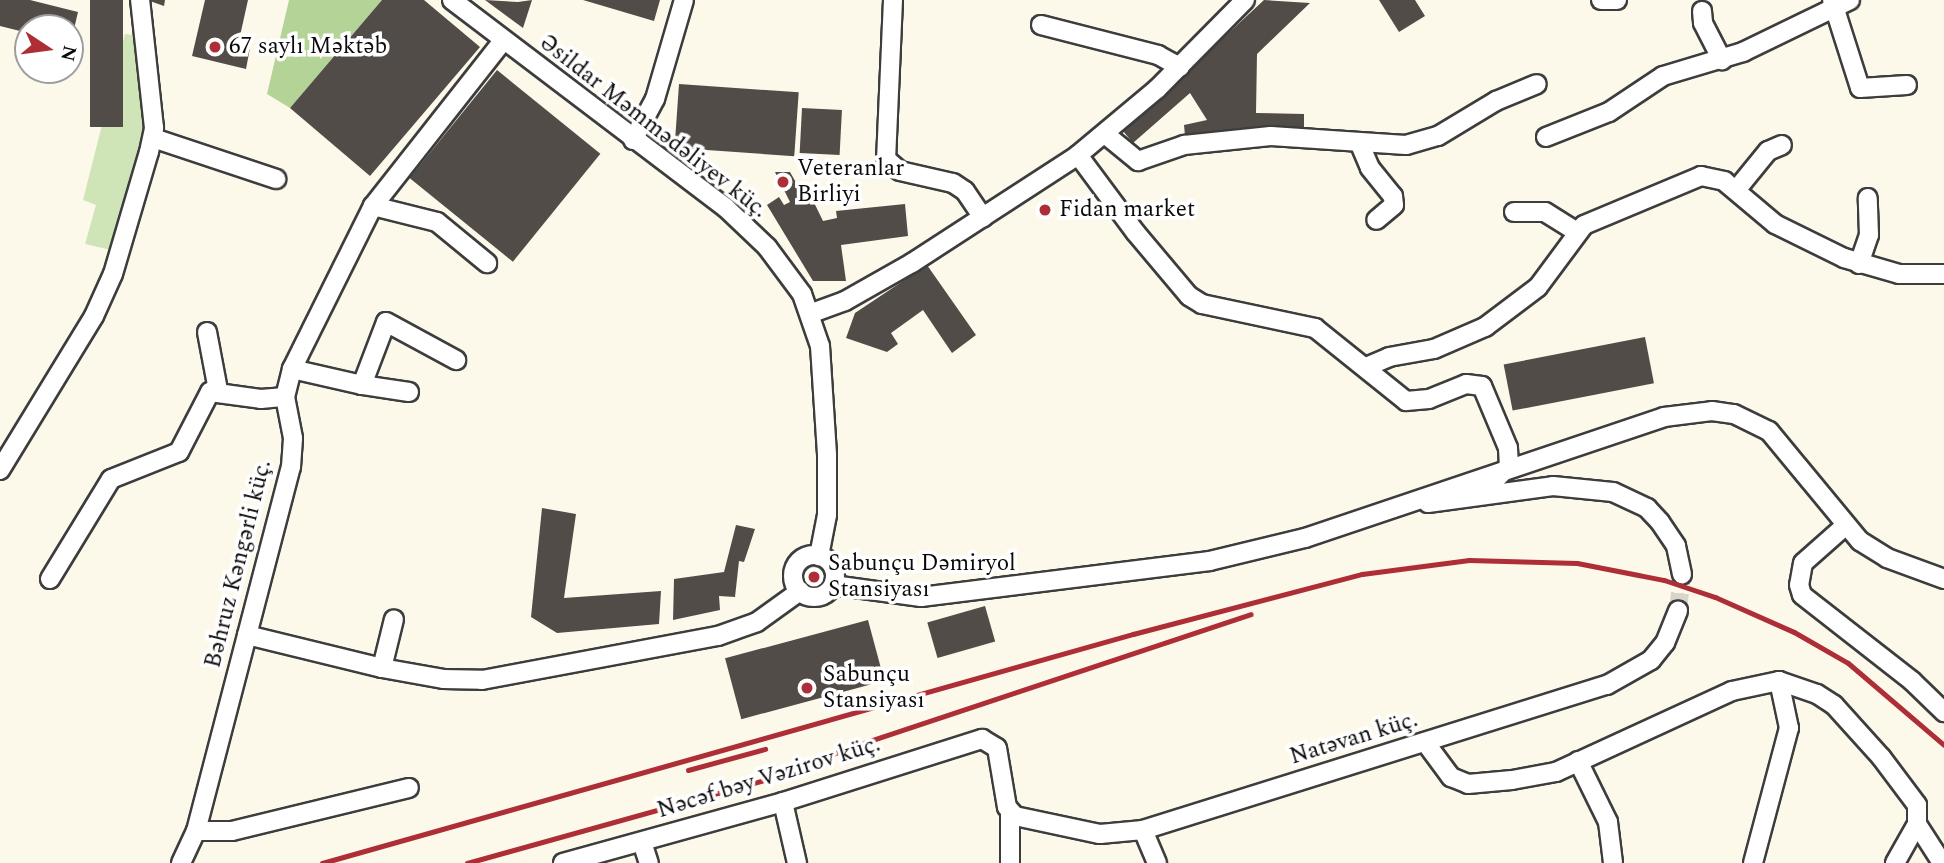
<!DOCTYPE html>
<meta charset="utf-8">
<style>
body{margin:0}
#map{position:relative;width:1944px;height:863px;overflow:hidden;background:#fdf9ea;font-family:Spectral,serif}
div>[style]{position:absolute}
[style*='--x']{left:calc(var(--x)*1px);top:calc(var(--y)*1px);width:calc(var(--w)*1px);rotate:calc(var(--a)*1deg)}
.green>*{inset:0;background:#cfe4b7}
.round{border-radius:50%}
.forest>*{inset:0;background:#b4d497}
.building>*{inset:0;background:#524c48;transform-origin:0 0}
.minor-tunnel>*{height:18px;margin-top:-9px;transform-origin:0;background:repeating-linear-gradient(90deg,#d9d5c8 0 18px,transparent 0 27px)}
.roads{filter:drop-shadow(2px 0 #3d3d3d) drop-shadow(-2px 0 #3d3d3d) drop-shadow(0 2px #3d3d3d) drop-shadow(0 -2px #3d3d3d)}
.minor>*{height:18px;margin:-9px;padding:0 9px;transform-origin:9px;border-radius:9px;background:#fff}
.minor>.ring{margin:-9px;padding:0;box-sizing:content-box;background:none;border:18px solid #fff;border-radius:50%}
.rail>*{height:5px;margin:-2.5px;padding:0 2.5px;transform-origin:2.5px;border-radius:2.5px;background:#ae2e38}
.dots>*{width:19px;height:19px;translate:-50% -50%;box-sizing:border-box;border:4px solid #fff;border-radius:50%}
span{translate:-50% -50%;white-space:nowrap;text-align:center;line-height:1.15;-webkit-text-stroke:7px #fff;paint-order:stroke}
.poi-label{font-size:23px;color:#0a0a0a}
.left{translate:0 -50%;text-align:left}
.street-label{font-size:23px;color:#0a0a0a}
.north{position:absolute;left:14px;top:14px;width:70px;height:70px;box-sizing:border-box;background:#fff;border:2px solid #9d9d9d;border-radius:50%;rotate:103deg;font-size:19px;font-weight:700;line-height:28px;text-align:center;color:#0a0a0a}
.north::after{content:'';display:block;margin:auto;width:24px;height:32px;background:#ae2e38;clip-path:polygon(50% 0,100% 100%,50% 72%,0 100%)}
</style>
<div id="map">
<div class="green">
<div style="clip-path:polygon(125px 34px,133px 35px,147px 135px,111px 250px,85px 244px,96px 205px,83px 200px)"></div>
<div class="round" style="left:802px;top:565px;width:24px;height:24px"></div>
</div>
<div class="forest">
<div style="clip-path:polygon(289px 0,382px 0,290px 108px,267px 94px)"></div>
</div>
<div class="building">
<div style="clip-path:polygon(0 0,30px 0,78px 12px,71px 42px,70px 28px,28px 28px,28px 33px,0 26px)"></div>
<div style="left:90px;top:0;width:33px;height:127px"></div>
<div style="clip-path:polygon(147px 0,165px 0,164px 6px)"></div>
<div style="clip-path:polygon(205px 0,248px 0,238px 45px,250px 48px,246px 69px,192px 56px)"></div>
<div style="clip-path:polygon(382px 0,424px 0,480px 47px,370px 176px,290px 108px)"></div>
<div style="clip-path:polygon(485px 0,518px 2px,532px 0,523px 28px)"></div>
<div style="clip-path:polygon(583px 0,660px 0,654px 21px)"></div>
<div style="clip-path:polygon(1264px 0,1310px 3px,1257px 54px,1256px 113px,1304px 114px,1304px 128px,1185px 136px,1184px 125px,1207px 120px,1190px 93px,1133px 143px,1123px 131px)"></div>
<div style="clip-path:polygon(1379px 0,1415px 0,1425px 16px,1399px 32px)"></div>
<div style="left:497px;top:70px;width:133px;height:139px;rotate:39deg"></div>
<div style="left:679px;top:84px;width:120px;height:64px;rotate:4deg"></div>
<div style="left:802px;top:108px;width:40px;height:45px;rotate:3deg"></div>
<div style="clip-path:polygon(775px 172px,790px 172px,798px 186px,805px 184px,823px 221px,837px 218px,836px 211px,905px 204px,908px 236px,841px 245px,846px 281px,813px 281px,767px 205px,779px 197px,784px 205px,790px 202px)"></div>
<div style="clip-path:polygon(927px 265px,976px 335px,952px 353px,923px 310px,891px 333px,898px 344px,887px 352px,846px 338px,855px 313px)"></div>
<div style="left:1645px;top:337px;width:47px;height:144px;rotate:79deg"></div>
<div style="clip-path:polygon(542px 508px,576px 514px,564px 598px,661px 591px,659px 624px,557px 633px,531px 617px)"></div>
<div style="clip-path:polygon(736px 525px,755px 529px,744px 562px,739px 561px,735px 597px,719px 596px,720px 610px,673px 620px,674px 579px,724px 572px)"></div>
<div style="left:985px;top:606px;width:37px;height:60px;rotate:74deg"></div>
<div style="left:868px;top:620px;width:63px;height:148px;rotate:75deg"></div>
</div>
<div class="minor-tunnel">
<div style="--x:1678;--y:611;--w:37;--a:-84"></div>
</div>
<div class="roads">
<div class="minor">
<div style="--x:452;--y:0;--w:344;--a:37.2"></div>
<div style="--x:726;--y:208;--w:57;--a:43.6"></div>
<div style="--x:767;--y:247;--w:59;--a:53.3"></div>
<div style="--x:802;--y:294;--w:55;--a:70.9"></div>
<div style="--x:820;--y:346;--w:109;--a:86.3"></div>
<div style="--x:827;--y:455;--w:60;--a:90"></div>
<div style="--x:827;--y:515;--w:42;--a:101"></div>
<div style="--x:893;--y:0;--w:159;--a:92.5"></div>
<div style="--x:886;--y:159;--w:18;--a:41"></div>
<div style="--x:900;--y:171;--w:54;--a:12.8"></div>
<div style="--x:953;--y:183;--w:14;--a:34"></div>
<div style="--x:965;--y:191;--w:32;--a:56"></div>
<div style="--x:1601;--y:0;--w:16;--a:0"></div>
<div style="--x:1832;--y:0;--w:92;--a:72.3"></div>
<div style="--x:1860;--y:88;--w:47;--a:-3.7"></div>
<div style="--x:1702;--y:11;--w:12;--a:85"></div>
<div style="--x:1703;--y:23;--w:42;--a:62.8"></div>
<div style="--x:1041;--y:25;--w:121;--a:14.4"></div>
<div style="--x:1158;--y:55;--w:25;--a:29"></div>
<div style="--x:1105;--y:134;--w:43;--a:39.3"></div>
<div style="--x:1138;--y:161;--w:49;--a:-19.2"></div>
<div style="--x:1184;--y:145;--w:87;--a:-5.9"></div>
<div style="--x:1271;--y:136;--w:135;--a:3.8"></div>
<div style="--x:1406;--y:145;--w:33;--a:-16"></div>
<div style="--x:1438;--y:136;--w:68;--a:-31.1"></div>
<div style="--x:1496;--y:101;--w:44;--a:-22.5"></div>
<div style="--x:1546;--y:137;--w:68;--a:-21.6"></div>
<div style="--x:1609;--y:112;--w:65;--a:-33.7"></div>
<div style="--x:1663;--y:76;--w:84;--a:-16.7"></div>
<div style="--x:1743;--y:52;--w:119;--a:-25.9"></div>
<div style="--x:153;--y:138;--w:130;--a:18.4"></div>
<div style="--x:633;--y:140;--w:47;--a:-61.8"></div>
<div style="--x:655;--y:99;--w:103;--a:-73.7"></div>
<div style="--x:1359;--y:142;--w:28;--a:67"></div>
<div style="--x:1370;--y:168;--w:36;--a:51"></div>
<div style="--x:1393;--y:196;--w:9;--a:84"></div>
<div style="--x:1394;--y:205;--w:23;--a:140"></div>
<div style="--x:1078;--y:155;--w:97;--a:53.4"></div>
<div style="--x:1136;--y:233;--w:82;--a:49.9"></div>
<div style="--x:1189;--y:296;--w:15;--a:32"></div>
<div style="--x:1202;--y:304;--w:116;--a:12"></div>
<div style="--x:1315;--y:328;--w:117;--a:38.7"></div>
<div style="--x:1406;--y:401;--w:23;--a:-5"></div>
<div style="--x:1429;--y:399;--w:40;--a:-22"></div>
<div style="--x:1466;--y:384;--w:16;--a:7"></div>
<div style="--x:1482;--y:386;--w:67;--a:67.2"></div>
<div style="--x:1508;--y:448;--w:18;--a:87"></div>
<div style="--x:1509;--y:466;--w:20;--a:135"></div>
<div style="--x:1495;--y:480;--w:14;--a:98"></div>
<div style="--x:1737;--y:189;--w:49;--a:-50.8"></div>
<div style="--x:1768;--y:151;--w:15;--a:-23"></div>
<div style="--x:373;--y:206;--w:66;--a:14"></div>
<div style="--x:437;--y:222;--w:65;--a:39.4"></div>
<div style="--x:1514;--y:212;--w:31;--a:0"></div>
<div style="--x:1545;--y:212;--w:38;--a:32"></div>
<div style="--x:1859;--y:264;--w:31;--a:-71"></div>
<div style="--x:1869;--y:235;--w:37;--a:-92"></div>
<div style="--x:812;--y:313;--w:35;--a:-20"></div>
<div style="--x:845;--y:301;--w:77;--a:-29.6"></div>
<div style="--x:912;--y:263;--w:198;--a:-33"></div>
<div style="--x:1078;--y:155;--w:103;--a:-39.9"></div>
<div style="--x:1157;--y:89;--w:125;--a:-45.3"></div>
<div style="--x:207;--y:332;--w:59;--a:79.3"></div>
<div style="--x:1366;--y:367;--w:25;--a:-23"></div>
<div style="--x:1389;--y:357;--w:46;--a:-10.1"></div>
<div style="--x:1434;--y:349;--w:56;--a:-23.3"></div>
<div style="--x:1485;--y:327;--w:66;--a:-37"></div>
<div style="--x:1538;--y:287;--w:77;--a:-53.4"></div>
<div style="--x:1584;--y:225;--w:127;--a:-22.7"></div>
<div style="--x:1701;--y:176;--w:24;--a:12"></div>
<div style="--x:1724;--y:181;--w:67;--a:40.1"></div>
<div style="--x:1775;--y:224;--w:77;--a:26.2"></div>
<div style="--x:1844;--y:258;--w:57;--a:16.2"></div>
<div style="--x:1899;--y:274;--w:45;--a:0"></div>
<div style="--x:292;--y:369;--w:72;--a:12.9"></div>
<div style="--x:409;--y:392;--w:48;--a:-171.5"></div>
<div style="--x:362;--y:385;--w:67;--a:-69.1"></div>
<div style="--x:386;--y:322;--w:80;--a:28.5"></div>
<div style="--x:0;--y:470;--w:180;--a:-58.6"></div>
<div style="--x:94;--y:316;--w:46;--a:-65.7"></div>
<div style="--x:113;--y:274;--w:127;--a:-73.6"></div>
<div style="--x:149;--y:152;--w:25;--a:-78"></div>
<div style="--x:154;--y:128;--w:129;--a:-96.2"></div>
<div style="--x:1428;--y:503;--w:126;--a:-7.7"></div>
<div style="--x:1553;--y:486;--w:60;--a:5.7"></div>
<div style="--x:1613;--y:492;--w:38;--a:25"></div>
<div style="--x:1647;--y:508;--w:19;--a:47"></div>
<div style="--x:1660;--y:522;--w:29;--a:56"></div>
<div style="--x:1676;--y:546;--w:29;--a:78"></div>
<div style="--x:1846;--y:525;--w:57;--a:138.5"></div>
<div style="--x:1803;--y:563;--w:22;--a:100"></div>
<div style="--x:1799;--y:585;--w:10;--a:73"></div>
<div style="--x:1802;--y:595;--w:140;--a:38"></div>
<div style="--x:1912;--y:681;--w:45;--a:44.1"></div>
<div class="ring" style="left:793px;top:555px;width:24px;height:24px"></div>
<div style="--x:50;--y:579;--w:117;--a:-58.6"></div>
<div style="--x:111;--y:479;--w:73;--a:-21.7"></div>
<div style="--x:179;--y:452;--w:68;--a:-62.7"></div>
<div style="--x:210;--y:392;--w:51;--a:7.8"></div>
<div style="--x:261;--y:399;--w:24;--a:-5"></div>
<div style="--x:833;--y:585;--w:89;--a:7.8"></div>
<div style="--x:921;--y:597;--w:291;--a:-7.1"></div>
<div style="--x:1210;--y:561;--w:98;--a:-13.6"></div>
<div style="--x:1305;--y:538;--w:379;--a:-18.6"></div>
<div style="--x:1664;--y:417;--w:48;--a:-7.1"></div>
<div style="--x:1712;--y:411;--w:22;--a:8"></div>
<div style="--x:1734;--y:414;--w:39;--a:26"></div>
<div style="--x:1769;--y:431;--w:143;--a:50.4"></div>
<div style="--x:1860;--y:541;--w:32;--a:32"></div>
<div style="--x:1887;--y:558;--w:61;--a:20.2"></div>
<div style="--x:247;--y:635;--w:139;--a:13.7"></div>
<div style="--x:382;--y:668;--w:62;--a:10.2"></div>
<div style="--x:443;--y:679;--w:39;--a:1"></div>
<div style="--x:482;--y:680;--w:240;--a:-10.6"></div>
<div style="--x:718;--y:636;--w:41;--a:-19.7"></div>
<div style="--x:757;--y:622;--w:53;--a:-35.8"></div>
<div style="--x:382;--y:668;--w:50;--a:-76.2"></div>
<div style="--x:1425;--y:742;--w:44;--a:53.4"></div>
<div style="--x:1451;--y:777;--w:18;--a:22"></div>
<div style="--x:1468;--y:784;--w:44;--a:-5.2"></div>
<div style="--x:1512;--y:780;--w:45;--a:-10.3"></div>
<div style="--x:1556;--y:772;--w:194;--a:-24.7"></div>
<div style="--x:1732;--y:691;--w:48;--a:-12"></div>
<div style="--x:1779;--y:681;--w:40;--a:18.9"></div>
<div style="--x:1817;--y:694;--w:20;--a:33"></div>
<div style="--x:1834;--y:705;--w:70;--a:47.9"></div>
<div style="--x:1881;--y:757;--w:60;--a:53.1"></div>
<div style="--x:1917;--y:805;--w:19;--a:90"></div>
<div style="--x:1917;--y:824;--w:46;--a:57.3"></div>
<div style="--x:1578;--y:761;--w:68;--a:63.8"></div>
<div style="--x:1608;--y:822;--w:41;--a:83"></div>
<div style="--x:783;--y:802;--w:63;--a:77.1"></div>
<div style="--x:1143;--y:830;--w:36;--a:67"></div>
<div style="--x:196;--y:831;--w:36;--a:0"></div>
<div style="--x:232;--y:831;--w:182;--a:-13.7"></div>
<div style="--x:642;--y:842;--w:22;--a:72"></div>
<div style="--x:181;--y:863;--w:35;--a:-65"></div>
<div style="--x:196;--y:831;--w:376;--a:-75.4"></div>
<div style="--x:291;--y:467;--w:29;--a:-86"></div>
<div style="--x:293;--y:438;--w:42;--a:-101"></div>
<div style="--x:285;--y:397;--w:29;--a:-76"></div>
<div style="--x:292;--y:369;--w:182;--a:-63.6"></div>
<div style="--x:373;--y:206;--w:210;--a:-51.8"></div>
<div style="--x:563;--y:863;--w:228;--a:-15.5"></div>
<div style="--x:783;--y:802;--w:209;--a:-17.6"></div>
<div style="--x:982;--y:739;--w:17;--a:31"></div>
<div style="--x:997;--y:748;--w:60;--a:80.4"></div>
<div style="--x:1007;--y:807;--w:12;--a:48"></div>
<div style="--x:1015;--y:816;--w:87;--a:12"></div>
<div style="--x:1100;--y:834;--w:43;--a:-5.3"></div>
<div style="--x:1143;--y:830;--w:486;--a:-17.4"></div>
<div style="--x:1607;--y:685;--w:51;--a:-29.6"></div>
<div style="--x:1651;--y:660;--w:22;--a:-51"></div>
<div style="--x:1665;--y:643;--w:35;--a:-68"></div>
<div style="--x:1010;--y:863;--w:50;--a:-90"></div>
<div style="--x:1753;--y:863;--w:140;--a:-75.1"></div>
<div style="--x:1789;--y:728;--w:48;--a:-102"></div>
<div style="--x:1895;--y:863;--w:45;--a:-60.6"></div>
</div>
</div>
<div class="rail">
<div style="--x:688;--y:770;--w:80;--a:-15.3"></div>
<div style="--x:322;--y:863;--w:843;--a:-15.77"></div>
<div style="--x:1133;--y:634;--w:237;--a:-14.7"></div>
<div style="--x:1362;--y:574;--w:108;--a:-7.5"></div>
<div style="--x:1469;--y:560;--w:108;--a:1.6"></div>
<div style="--x:1577;--y:563;--w:89;--a:11.1"></div>
<div style="--x:1664;--y:580;--w:54;--a:18.4"></div>
<div style="--x:1715;--y:597;--w:86;--a:23.9"></div>
<div style="--x:1794;--y:632;--w:62;--a:29.9"></div>
<div style="--x:1848;--y:663;--w:126;--a:40.5"></div>
<div style="--x:467;--y:863;--w:312;--a:-15.6"></div>
<div style="--x:767;--y:779;--w:93;--a:-20.8"></div>
<div style="--x:854;--y:746;--w:418;--a:-18.4"></div>
</div>
<div class="dots">
<div style="left:215px;top:47px;background:#ae2e38"></div>
<div style="left:783px;top:182px;background:#ae2e38"></div>
<div style="left:1045px;top:210px;background:#ae2e38"></div>
<div style="left:814px;top:577px;background:#ae2e38"></div>
<div style="left:807px;top:688px;background:#ae2e38"></div>
</div>
<div class="poi-label">
<span class="left" style="left:229px;top:47px">67 saylı Məktəb</span>
<span class="left" style="left:797px;top:182px">Veteranlar<br>Birliyi</span>
<span class="left" style="left:1059px;top:210px">Fidan market</span>
<span class="left" style="left:828px;top:577px">Sabunçu Dəmiryol<br>Stansiyası</span>
<span class="left" style="left:823px;top:688px">Sabunçu<br>Stansiyası</span>
</div>
<div class="street-label">
<span style="left:653px;top:127px;rotate:38deg">Əsildar Məmmədəliyev küç.</span>
<span style="left:239px;top:564px;rotate:-76deg">Bəhruz Kəngərli küç.</span>
<span style="left:1354px;top:739px;rotate:-17deg">Natəvan küç.</span>
<span style="left:769px;top:778px;rotate:-17deg">Nəcəf bəy Vəzirov küç.</span>
</div>
<div class="north">N</div>
</div>
